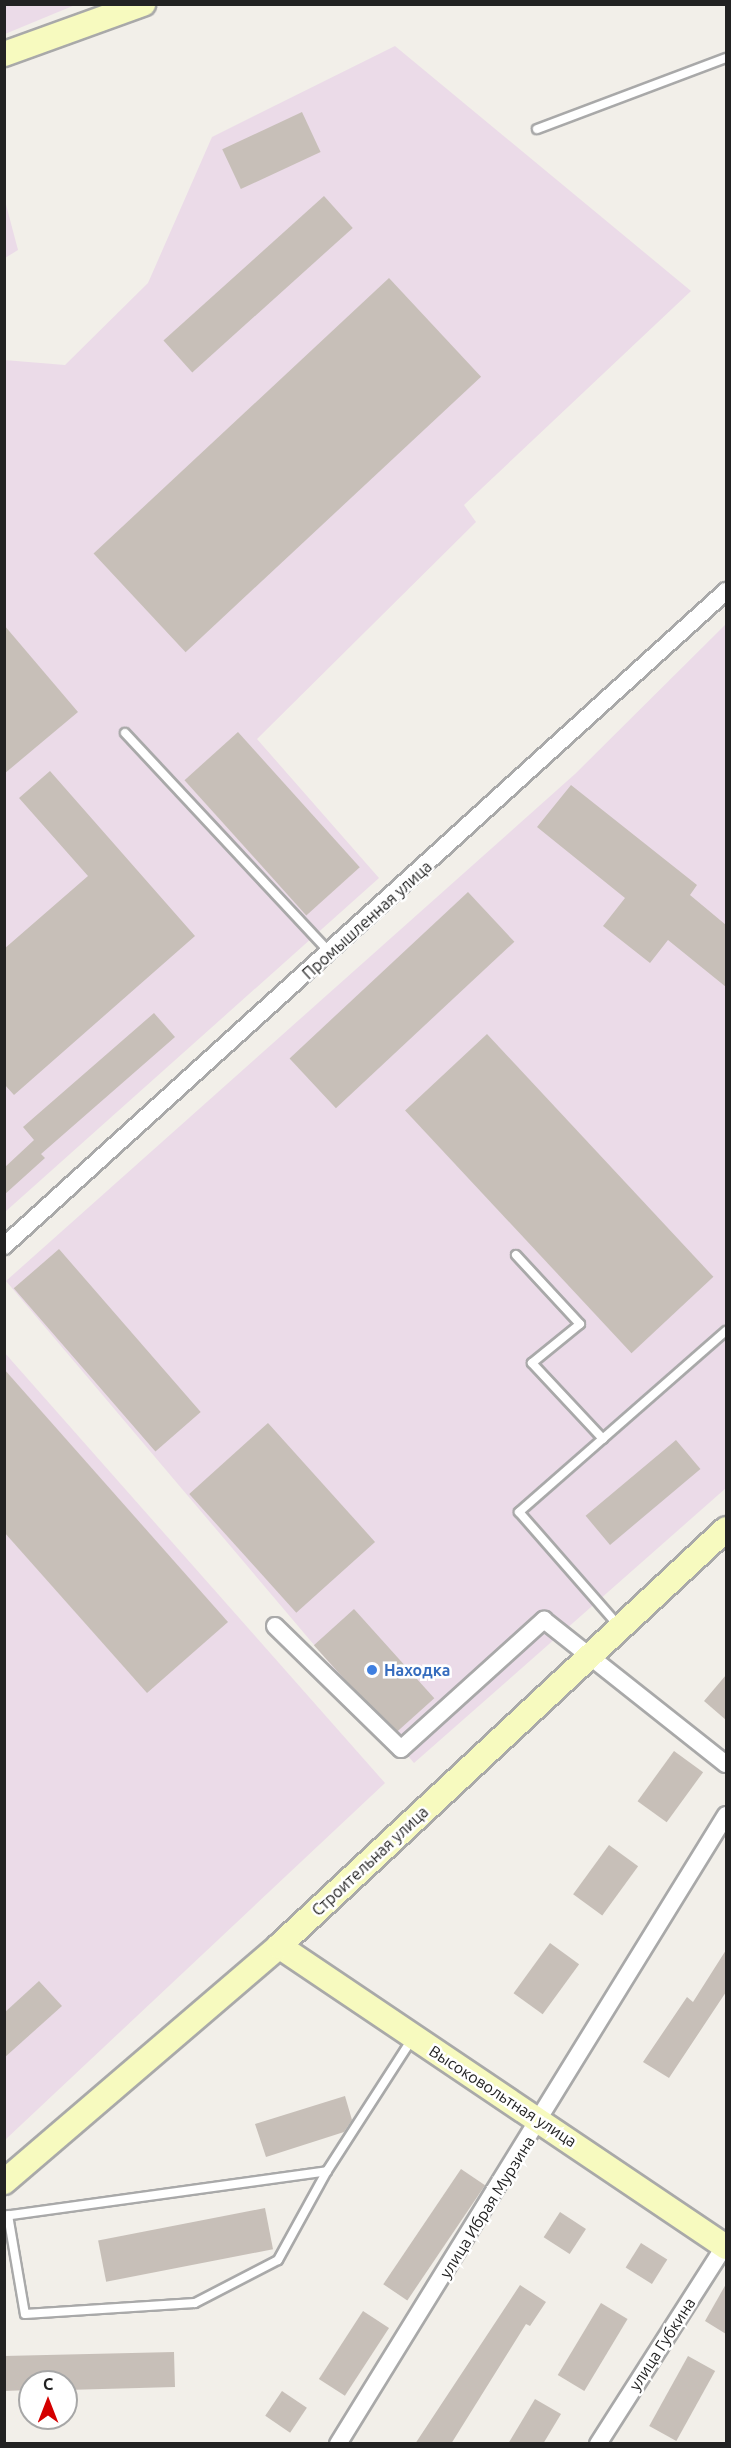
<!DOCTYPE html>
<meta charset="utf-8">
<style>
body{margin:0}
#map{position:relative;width:731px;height:2448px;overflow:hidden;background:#f2efe9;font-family:Ubuntu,sans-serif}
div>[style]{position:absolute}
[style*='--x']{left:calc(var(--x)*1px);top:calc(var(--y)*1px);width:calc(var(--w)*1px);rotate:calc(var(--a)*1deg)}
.industrial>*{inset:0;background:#ebdbe8}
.building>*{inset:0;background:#c7bfb8;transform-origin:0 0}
.roads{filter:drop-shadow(2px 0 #a9a9a9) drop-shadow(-2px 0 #a9a9a9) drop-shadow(0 2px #a9a9a9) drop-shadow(0 -2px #a9a9a9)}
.lane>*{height:8px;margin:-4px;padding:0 4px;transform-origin:4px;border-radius:4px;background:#fff}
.street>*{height:16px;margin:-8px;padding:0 8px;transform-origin:8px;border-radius:8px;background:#fff}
.secondary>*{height:24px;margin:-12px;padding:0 12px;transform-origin:12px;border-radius:12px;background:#f7fabf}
.dots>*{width:16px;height:16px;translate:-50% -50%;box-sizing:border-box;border:3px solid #fff;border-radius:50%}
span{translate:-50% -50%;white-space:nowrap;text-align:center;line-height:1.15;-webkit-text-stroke:5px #fff;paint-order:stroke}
.street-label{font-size:16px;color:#222}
.shop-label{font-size:16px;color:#366cbe;font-weight:700}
.left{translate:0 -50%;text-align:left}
.frame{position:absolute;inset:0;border:6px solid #222;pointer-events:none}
.north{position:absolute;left:18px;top:2370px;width:60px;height:60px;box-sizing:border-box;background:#fff;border:2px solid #a7a7a7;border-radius:50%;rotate:0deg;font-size:16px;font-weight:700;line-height:24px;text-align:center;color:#222}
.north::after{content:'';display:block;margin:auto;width:21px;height:27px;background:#d40000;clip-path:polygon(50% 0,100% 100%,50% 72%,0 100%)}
</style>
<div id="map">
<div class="industrial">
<div style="clip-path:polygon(5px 4px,75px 4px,75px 5px,5px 34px)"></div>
<div style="clip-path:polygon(395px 46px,691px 291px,464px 505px,476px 522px,257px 739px,379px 878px,5px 1212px,4px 360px,65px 365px,148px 283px,212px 137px)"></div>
<div style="clip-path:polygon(4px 197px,18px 250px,5px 258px,4px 258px)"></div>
<div style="clip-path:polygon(726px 624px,726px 1488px,414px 1763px,6px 1281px,575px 774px)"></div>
<div style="clip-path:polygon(4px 1352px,385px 1783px,5px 2140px,4px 2140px)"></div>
</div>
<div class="building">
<div style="left:302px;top:112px;width:44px;height:88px;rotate:65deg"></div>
<div style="left:324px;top:196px;width:43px;height:216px;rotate:48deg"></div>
<div style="left:389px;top:278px;width:135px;height:404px;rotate:47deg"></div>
<div style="clip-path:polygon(4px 625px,78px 712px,4px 774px)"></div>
<div style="left:238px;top:732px;width:182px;height:72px;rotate:48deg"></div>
<div style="clip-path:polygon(50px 771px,195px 936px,14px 1095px,4px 1084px,4px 949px,88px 876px,19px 798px)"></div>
<div style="clip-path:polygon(571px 785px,697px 885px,690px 895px,726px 925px,726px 987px,668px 940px,650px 963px,603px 926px,625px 898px,537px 827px)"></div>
<div style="left:468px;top:892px;width:68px;height:244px;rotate:47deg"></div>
<div style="clip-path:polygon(154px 1013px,175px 1037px,41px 1154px,45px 1158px,4px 1195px,4px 1168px,34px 1140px,23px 1127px)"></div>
<div style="left:487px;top:1034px;width:332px;height:112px;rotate:47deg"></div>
<div style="left:59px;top:1249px;width:216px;height:60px;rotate:49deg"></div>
<div style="clip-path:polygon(4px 1369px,228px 1622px,147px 1693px,4px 1532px)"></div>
<div style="left:268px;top:1423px;width:160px;height:106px;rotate:48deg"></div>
<div style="left:676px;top:1440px;width:38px;height:118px;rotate:50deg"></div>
<div style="left:354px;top:1609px;width:120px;height:54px;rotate:48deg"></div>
<div style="clip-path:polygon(726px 1675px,726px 1720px,704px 1701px)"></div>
<div style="left:674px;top:1751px;width:36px;height:62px;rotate:36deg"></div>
<div style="left:609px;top:1845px;width:36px;height:61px;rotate:36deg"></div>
<div style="left:550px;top:1943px;width:36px;height:62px;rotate:36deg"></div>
<div style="clip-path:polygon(726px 1950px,726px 1992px,669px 2078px,643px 2062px,687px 1997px,693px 2002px)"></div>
<div style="clip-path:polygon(39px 1981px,62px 2006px,4px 2058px,4px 2013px)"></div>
<div style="clip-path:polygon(345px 2096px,352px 2120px,344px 2132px,266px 2157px,255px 2124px)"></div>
<div style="left:461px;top:2169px;width:29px;height:139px;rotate:34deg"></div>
<div style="left:265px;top:2208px;width:42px;height:170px;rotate:79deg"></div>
<div style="left:560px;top:2212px;width:31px;height:30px;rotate:33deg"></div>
<div style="left:641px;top:2243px;width:31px;height:29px;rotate:32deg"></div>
<div style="clip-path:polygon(726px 2284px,726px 2334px,705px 2321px)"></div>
<div style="clip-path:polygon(520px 2285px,546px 2302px,530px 2326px,526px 2324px,451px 2444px,415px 2444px)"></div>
<div style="left:601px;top:2303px;width:31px;height:84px;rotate:31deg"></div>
<div style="left:363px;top:2311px;width:31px;height:81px;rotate:33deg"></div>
<div style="clip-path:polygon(174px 2352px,175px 2387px,66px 2390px,66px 2382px,30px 2382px,30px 2390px,4px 2391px,4px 2356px)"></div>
<div style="left:688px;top:2356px;width:31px;height:80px;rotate:29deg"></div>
<div style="left:282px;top:2391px;width:30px;height:30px;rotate:34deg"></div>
<div style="clip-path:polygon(535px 2399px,561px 2414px,543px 2444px,508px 2444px)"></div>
</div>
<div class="roads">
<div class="lane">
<div style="--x:537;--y:129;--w:202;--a:-20.6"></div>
<div style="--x:125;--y:733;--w:299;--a:47"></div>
<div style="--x:516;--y:1255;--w:94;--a:47.2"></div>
<div style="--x:580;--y:1324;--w:62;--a:140.9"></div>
<div style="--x:532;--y:1363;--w:104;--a:46.9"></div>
<div style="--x:618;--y:1625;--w:150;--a:-131.2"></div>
<div style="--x:519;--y:1512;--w:275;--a:-41.2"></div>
<div style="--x:8;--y:2215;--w:100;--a:80.3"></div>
<div style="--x:25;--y:2314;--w:170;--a:-3.7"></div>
<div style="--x:195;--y:2303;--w:93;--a:-27.4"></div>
<div style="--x:278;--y:2260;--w:102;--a:-61.2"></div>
<div style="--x:4;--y:2216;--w:326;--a:-7.9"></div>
<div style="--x:327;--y:2171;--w:157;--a:-57.2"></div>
</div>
<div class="street">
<div style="--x:4;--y:1246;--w:975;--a:-42.21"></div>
<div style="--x:275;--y:1626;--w:176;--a:44.3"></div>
<div style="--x:401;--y:1749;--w:193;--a:-42.1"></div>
<div style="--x:544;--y:1620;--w:232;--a:38.4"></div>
<div style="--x:338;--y:2444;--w:739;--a:-58.33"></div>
<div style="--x:598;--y:2444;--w:237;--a:-57.4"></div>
</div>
<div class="secondary">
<div style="--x:4;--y:54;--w:148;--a:-19.8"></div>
<div style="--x:279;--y:1946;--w:539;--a:33.96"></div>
<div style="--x:4;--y:2182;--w:362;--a:-40.6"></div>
<div style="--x:279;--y:1946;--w:611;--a:-43.01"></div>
</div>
</div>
<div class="dots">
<div style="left:372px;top:1670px;background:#3f7fe0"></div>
</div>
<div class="street-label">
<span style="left:367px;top:920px;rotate:-42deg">Промышленная улица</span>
<span style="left:370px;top:1861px;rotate:-43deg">Строительная улица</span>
<span style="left:503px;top:2096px;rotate:33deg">Высоковольтная улица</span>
<span style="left:487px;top:2207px;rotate:-58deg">улица Ибрая Мурзина</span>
<span style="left:662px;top:2344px;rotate:-57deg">улица Губкина</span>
</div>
<div class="shop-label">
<span class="left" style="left:384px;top:1670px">Находка</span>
</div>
<div class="frame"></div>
<div class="north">С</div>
</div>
